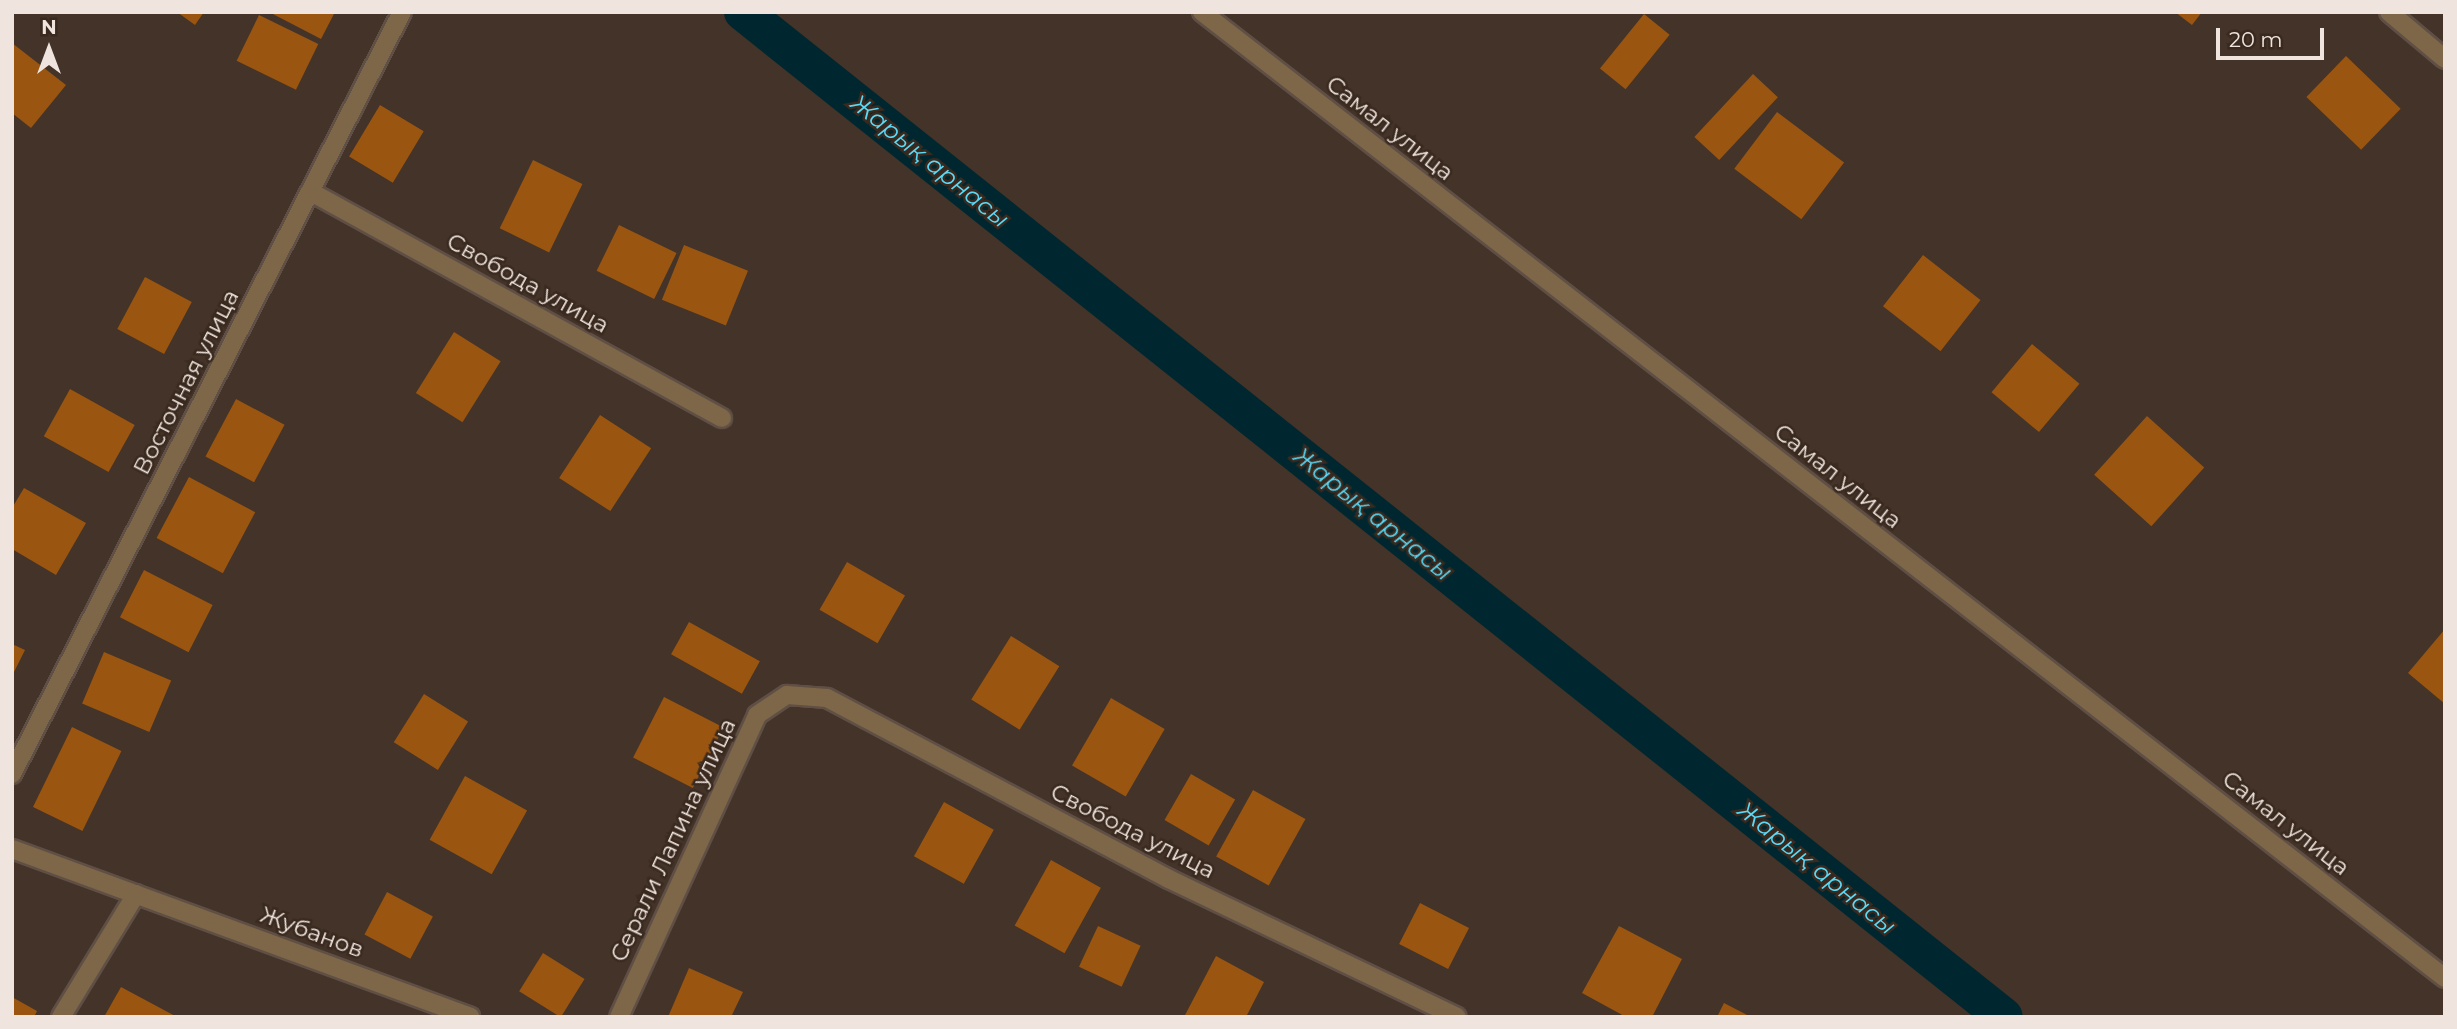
<!DOCTYPE html>
<meta charset="utf-8">
<style>
body{margin:0}
#map{position:relative;width:2457px;height:1029px;overflow:hidden;background:#433328;font-family:Montserrat,sans-serif}
div>[style]{position:absolute}
[style*='--x']{left:calc(var(--x)*1px);top:calc(var(--y)*1px);width:calc(var(--w)*1px);rotate:calc(var(--a)*1deg)}
.canal>*{height:38px;margin:-19px;padding:0 19px;transform-origin:19px;border-radius:19px;background:#002730}
.building>*{inset:0;background:#9a5510;transform-origin:0 0}
.roads{filter:drop-shadow(2px 0 #5f4f45) drop-shadow(-2px 0 #5f4f45) drop-shadow(0 2px #5f4f45) drop-shadow(0 -2px #5f4f45)}
.minor>*{height:18px;margin:-9px;padding:0 9px;transform-origin:9px;border-radius:9px;background:#7e6648}
span{translate:-50% -50%;white-space:nowrap;text-align:center;line-height:1.15;-webkit-text-stroke:5px #39291e;paint-order:stroke}
.street-label{font-size:23px;color:#f0e5de}
.water-label{font-size:24px;color:#59daf7;font-style:italic}
.frame{position:absolute;inset:0;border:14px solid #f0e5de;pointer-events:none}
.north{position:absolute;left:14px;top:14px;width:70px;height:70px;-webkit-text-stroke:5px #39291e;paint-order:stroke;rotate:0deg;font-size:19px;font-weight:700;line-height:28px;text-align:center;color:#f0e5de}
.north::after{content:'';display:block;margin:auto;width:24px;height:32px;background:#f0e5de;clip-path:polygon(50% 0,100% 100%,50% 72%,0 100%)}
.scale{position:absolute;left:2216px;top:28px;width:108px;height:32px;box-sizing:border-box;border:4px solid #f0e5de;border-top:0;padding-left:9px;font-size:21px;line-height:24px;white-space:nowrap;color:#f0e5de;-webkit-text-stroke:5px #39291e;paint-order:stroke}
</style>
<div id="map">
<div class="canal">
<div style="--x:743;--y:12;--w:1612;--a:38.55"></div>
</div>
<div class="building">
<div style="clip-path:polygon(177px 12px,204px 12px,195px 25px)"></div>
<div style="clip-path:polygon(269px 12px,335px 12px,321px 39px)"></div>
<div style="clip-path:polygon(2175px 12px,2202px 12px,2192px 25px)"></div>
<div style="left:1644px;top:14px;width:33px;height:70px;rotate:39deg"></div>
<div style="left:259px;top:15px;width:66px;height:51px;rotate:26deg"></div>
<div style="clip-path:polygon(12px 43px,66px 85px,31px 128px,12px 113px)"></div>
<div style="left:2346px;top:56px;width:76px;height:57px;rotate:44deg"></div>
<div style="left:1753px;top:74px;width:34px;height:86px;rotate:43deg"></div>
<div style="left:380px;top:105px;width:51px;height:60px;rotate:31deg"></div>
<div style="left:1777px;top:112px;width:84px;height:71px;rotate:37deg"></div>
<div style="left:533px;top:160px;width:55px;height:76px;rotate:26deg"></div>
<div style="left:619px;top:225px;width:64px;height:51px;rotate:26deg"></div>
<div style="left:684px;top:245px;width:69px;height:59px;rotate:22deg"></div>
<div style="left:1923px;top:255px;width:73px;height:65px;rotate:38deg"></div>
<div style="left:145px;top:277px;width:53px;height:59px;rotate:28deg"></div>
<div style="left:454px;top:332px;width:55px;height:72px;rotate:32deg"></div>
<div style="left:2032px;top:344px;width:62px;height:63px;rotate:40deg"></div>
<div style="left:70px;top:389px;width:74px;height:54px;rotate:29deg"></div>
<div style="left:236px;top:399px;width:55px;height:65px;rotate:28deg"></div>
<div style="left:600px;top:415px;width:61px;height:75px;rotate:33deg"></div>
<div style="left:2147px;top:416px;width:77px;height:79px;rotate:42deg"></div>
<div style="left:189px;top:477px;width:75px;height:69px;rotate:28deg"></div>
<div style="clip-path:polygon(24px 488px,86px 523px,56px 575px,12px 549px,12px 508px)"></div>
<div style="left:847px;top:562px;width:67px;height:55px;rotate:30deg"></div>
<div style="left:144px;top:570px;width:77px;height:53px;rotate:27deg"></div>
<div style="left:689px;top:622px;width:81px;height:37px;rotate:29deg"></div>
<div style="clip-path:polygon(2445px 629px,2445px 704px,2408px 673px)"></div>
<div style="left:1011px;top:636px;width:57px;height:75px;rotate:32deg"></div>
<div style="clip-path:polygon(12px 644px,25px 650px,12px 676px)"></div>
<div style="left:104px;top:652px;width:73px;height:56px;rotate:23deg"></div>
<div style="left:424px;top:694px;width:52px;height:57px;rotate:32deg"></div>
<div style="left:664px;top:697px;width:67px;height:68px;rotate:27deg"></div>
<div style="left:1111px;top:698px;width:62px;height:78px;rotate:30deg"></div>
<div style="left:72px;top:727px;width:55px;height:89px;rotate:26deg"></div>
<div style="left:1191px;top:774px;width:51px;height:53px;rotate:30deg"></div>
<div style="left:465px;top:776px;width:71px;height:73px;rotate:29deg"></div>
<div style="left:1253px;top:790px;width:60px;height:76px;rotate:29deg"></div>
<div style="left:944px;top:802px;width:57px;height:62px;rotate:29deg"></div>
<div style="left:1051px;top:860px;width:57px;height:75px;rotate:29deg"></div>
<div style="left:387px;top:892px;width:52px;height:48px;rotate:28deg"></div>
<div style="left:1420px;top:903px;width:55px;height:46px;rotate:27deg"></div>
<div style="left:1098px;top:926px;width:47px;height:45px;rotate:25deg"></div>
<div style="clip-path:polygon(1619px 926px,1682px 959px,1652px 1017px,1626px 1017px,1582px 993px)"></div>
<div style="left:543px;top:953px;width:49px;height:45px;rotate:32deg"></div>
<div style="clip-path:polygon(1216px 956px,1264px 982px,1246px 1017px,1184px 1017px)"></div>
<div style="clip-path:polygon(689px 968px,743px 992px,731px 1017px,668px 1017px)"></div>
<div style="clip-path:polygon(121px 987px,177px 1017px,104px 1017px)"></div>
<div style="clip-path:polygon(12px 997px,37px 1011px,34px 1017px,12px 1017px)"></div>
<div style="clip-path:polygon(1724px 1003px,1751px 1017px,1717px 1017px)"></div>
</div>
<div class="roads">
<div class="minor">
<div style="--x:1202;--y:12;--w:1574;--a:37.85"></div>
<div style="--x:2389;--y:12;--w:73;--a:40"></div>
<div style="--x:311;--y:192;--w:469;--a:28.8"></div>
<div style="--x:12;--y:774;--w:856;--a:-62.9"></div>
<div style="--x:12;--y:849;--w:488;--a:20.1"></div>
<div style="--x:61;--y:1017;--w:144;--a:-58.6"></div>
<div style="--x:619;--y:1017;--w:332;--a:-65.4"></div>
<div style="--x:757;--y:715;--w:36;--a:-34"></div>
<div style="--x:787;--y:695;--w:40;--a:4.3"></div>
<div style="--x:827;--y:698;--w:387;--a:27.9"></div>
<div style="--x:1169;--y:879;--w:319;--a:25.6"></div>
</div>
</div>
<div class="street-label">
<span style="left:1390px;top:128px;rotate:38deg">Самал улица</span>
<span style="left:528px;top:283px;rotate:29deg">Свобода улица</span>
<span style="left:186px;top:382px;rotate:-63deg">Восточная улица</span>
<span style="left:1838px;top:476px;rotate:38deg">Самал улица</span>
<span style="left:2286px;top:823px;rotate:38deg">Самал улица</span>
<span style="left:1133px;top:831px;rotate:27deg">Свобода улица</span>
<span style="left:673px;top:840px;rotate:-65deg">Серали Лапина улица</span>
<span style="left:312px;top:932px;rotate:20deg">Жубанов</span>
</div>
<div class="water-label">
<span style="left:930px;top:161px;rotate:39deg">Жарық арнасы</span>
<span style="left:1373px;top:514px;rotate:39deg">Жарық арнасы</span>
<span style="left:1817px;top:868px;rotate:39deg">Жарық арнасы</span>
</div>
<div class="frame"></div>
<div class="north">N</div>
<div class="scale">20 m</div>
</div>
